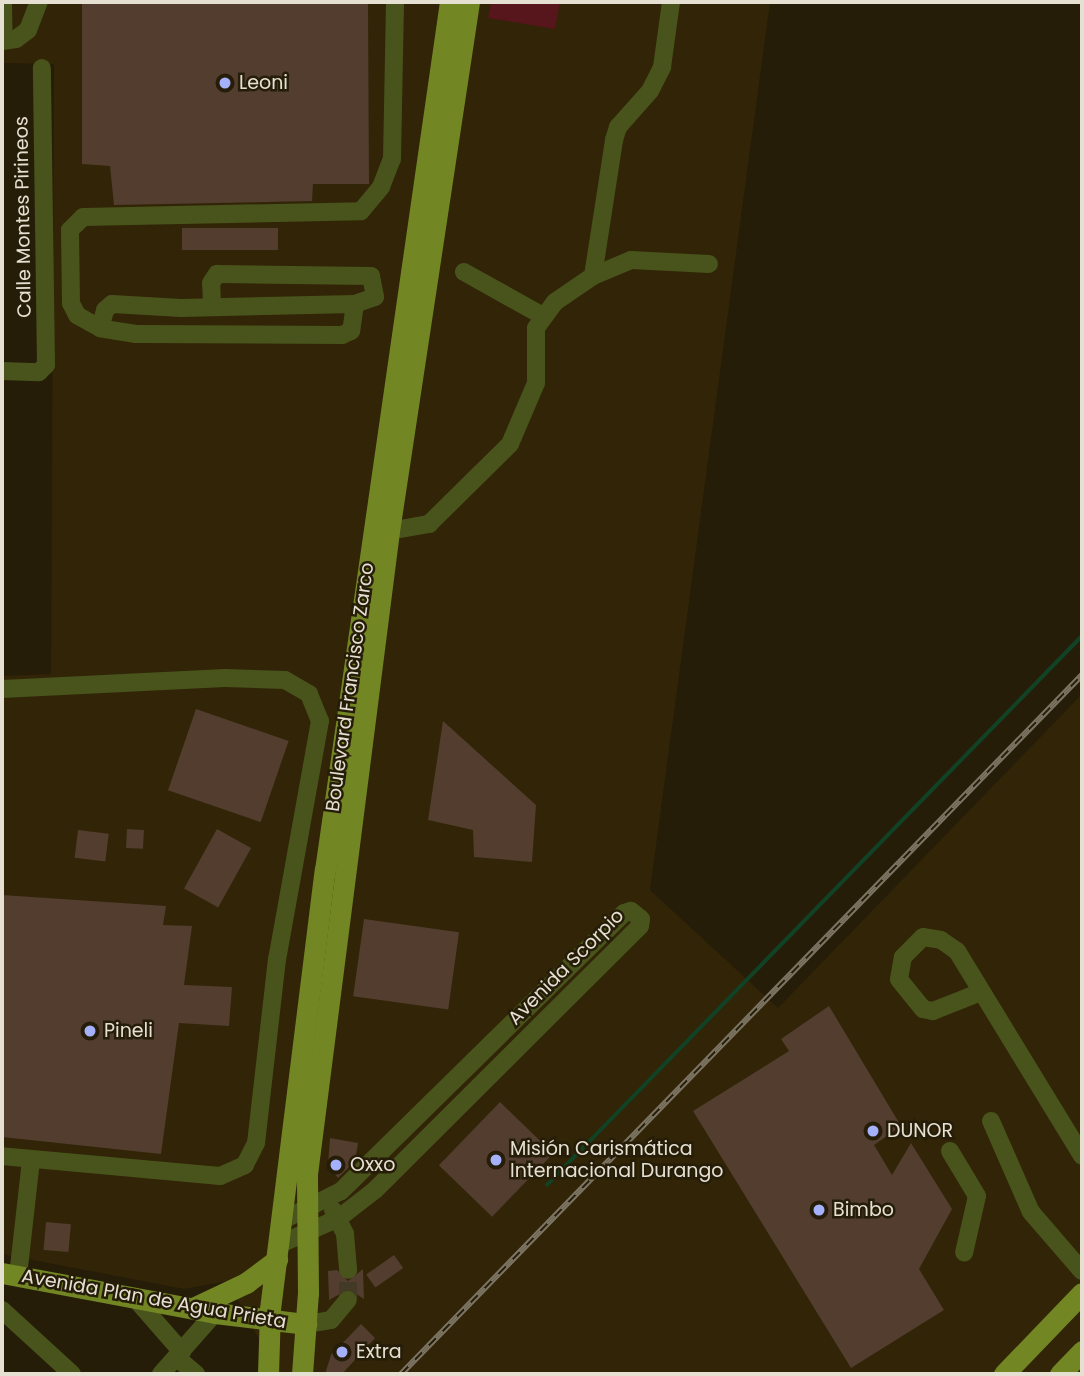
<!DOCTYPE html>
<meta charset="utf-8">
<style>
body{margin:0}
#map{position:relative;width:1084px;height:1376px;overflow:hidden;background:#261d08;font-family:Poppins,sans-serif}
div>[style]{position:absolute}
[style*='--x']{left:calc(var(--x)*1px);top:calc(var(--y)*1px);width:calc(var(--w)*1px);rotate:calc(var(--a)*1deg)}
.built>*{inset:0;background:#312407}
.green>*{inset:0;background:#57151c}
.stream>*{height:3.5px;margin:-1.75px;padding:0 1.75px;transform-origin:1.75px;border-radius:1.75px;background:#114225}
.building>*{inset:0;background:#523d2f;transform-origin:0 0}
.minor-tunnel>*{height:18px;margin-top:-9px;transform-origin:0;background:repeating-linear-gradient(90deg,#433a26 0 18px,transparent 0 27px)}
.minor>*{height:18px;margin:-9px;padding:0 9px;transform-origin:9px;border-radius:9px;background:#48541b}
.major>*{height:21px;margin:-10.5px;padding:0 10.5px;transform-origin:10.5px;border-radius:10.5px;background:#738624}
.rail>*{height:6px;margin-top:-3px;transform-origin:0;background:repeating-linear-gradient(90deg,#261d08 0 10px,#7d7564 0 20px);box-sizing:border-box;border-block:2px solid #7d7564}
.dots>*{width:19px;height:19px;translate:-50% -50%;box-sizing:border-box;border:4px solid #261d08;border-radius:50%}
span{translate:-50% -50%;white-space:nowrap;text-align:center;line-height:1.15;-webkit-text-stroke:5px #261d08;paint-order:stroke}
.poi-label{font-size:19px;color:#e6e0d3}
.left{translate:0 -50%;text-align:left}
.street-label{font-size:19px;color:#e6e0d3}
.frame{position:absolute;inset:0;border:4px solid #e6e0d3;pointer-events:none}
</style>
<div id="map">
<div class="built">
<div style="clip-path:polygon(2px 2px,770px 2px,650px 890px,778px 1008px,1082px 694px,1082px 1374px,263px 1374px,262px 1345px,227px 1281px,184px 1289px,2px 1254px,2px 676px,51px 674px,54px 64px,2px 63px)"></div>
</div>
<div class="green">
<div style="clip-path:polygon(491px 2px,560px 2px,555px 29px,488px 18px)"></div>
</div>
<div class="stream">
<div style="--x:547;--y:1185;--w:767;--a:-45.74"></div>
</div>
<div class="building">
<div style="clip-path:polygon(82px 2px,368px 2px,369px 184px,313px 184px,312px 201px,114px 205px,110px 166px,82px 164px)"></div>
<div style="left:278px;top:228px;width:22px;height:96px;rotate:90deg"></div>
<div style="left:196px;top:709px;width:98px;height:86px;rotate:19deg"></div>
<div style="clip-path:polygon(443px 721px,536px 805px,532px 862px,474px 857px,473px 830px,428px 820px)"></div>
<div style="left:127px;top:829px;width:17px;height:19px;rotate:3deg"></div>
<div style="left:217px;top:829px;width:39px;height:68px;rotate:29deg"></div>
<div style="left:78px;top:830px;width:31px;height:28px;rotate:7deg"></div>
<div style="clip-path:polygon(2px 895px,166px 906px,163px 925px,192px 926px,184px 985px,232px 987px,229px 1026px,179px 1023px,161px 1154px,2px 1137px)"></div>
<div style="left:364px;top:919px;width:96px;height:78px;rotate:8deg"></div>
<div style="clip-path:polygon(829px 1006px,901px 1126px,874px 1145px,892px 1175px,911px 1143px,952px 1209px,919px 1269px,944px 1310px,851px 1368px,693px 1111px,789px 1051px,781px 1039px)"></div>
<div style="left:500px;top:1102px;width:74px;height:88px;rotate:44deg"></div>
<div style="clip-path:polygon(330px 1138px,358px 1143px,355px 1161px,338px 1178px,328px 1165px)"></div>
<div style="left:46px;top:1222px;width:25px;height:28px;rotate:5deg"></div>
<div style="left:394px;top:1255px;width:16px;height:34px;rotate:55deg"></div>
<div style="clip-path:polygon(363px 1269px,364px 1299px,349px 1289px,329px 1300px,328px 1271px,337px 1270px,348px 1281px)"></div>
<div style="clip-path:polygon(361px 1324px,375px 1338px,342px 1374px,325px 1374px,331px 1355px)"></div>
</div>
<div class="minor-tunnel">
<div style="--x:348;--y:1300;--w:30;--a:-90"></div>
</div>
<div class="minor">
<div style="--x:3;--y:2;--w:39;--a:89"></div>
<div style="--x:2;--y:41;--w:14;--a:-8"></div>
<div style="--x:16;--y:39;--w:15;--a:-37"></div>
<div style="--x:28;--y:30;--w:30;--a:-69"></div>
<div style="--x:464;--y:272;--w:90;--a:29.1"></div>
<div style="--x:593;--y:276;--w:138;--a:-81.2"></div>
<div style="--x:614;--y:140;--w:14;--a:-73"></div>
<div style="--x:618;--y:127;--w:48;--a:-48.4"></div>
<div style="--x:650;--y:91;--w:27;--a:-63"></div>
<div style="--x:662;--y:67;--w:66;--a:-82.1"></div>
<div style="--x:212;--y:306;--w:23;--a:-92"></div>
<div style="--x:211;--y:283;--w:11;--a:-56"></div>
<div style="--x:217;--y:274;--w:154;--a:0.7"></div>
<div style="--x:371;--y:276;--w:21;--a:79"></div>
<div style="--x:375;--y:297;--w:21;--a:161"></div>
<div style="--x:100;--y:328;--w:19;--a:-74"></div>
<div style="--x:105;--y:310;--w:9;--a:-41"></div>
<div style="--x:112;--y:304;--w:69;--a:3.3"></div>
<div style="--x:181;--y:308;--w:174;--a:-1.3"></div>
<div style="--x:355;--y:304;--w:27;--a:98"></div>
<div style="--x:351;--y:331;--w:10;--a:156"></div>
<div style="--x:342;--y:335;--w:206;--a:-179.7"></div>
<div style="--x:136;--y:334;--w:36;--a:-171"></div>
<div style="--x:100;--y:328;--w:26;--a:-151"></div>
<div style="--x:77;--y:315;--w:13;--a:-117"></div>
<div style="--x:71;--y:303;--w:73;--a:-90.8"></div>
<div style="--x:70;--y:230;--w:18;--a:-45"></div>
<div style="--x:83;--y:217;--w:278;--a:-1.2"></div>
<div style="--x:361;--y:211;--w:31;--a:-50"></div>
<div style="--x:381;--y:187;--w:30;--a:-69"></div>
<div style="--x:392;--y:159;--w:157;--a:-88.9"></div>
<div style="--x:2;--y:371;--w:37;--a:2"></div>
<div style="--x:39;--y:372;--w:10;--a:-45"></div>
<div style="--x:46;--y:365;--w:297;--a:-90.8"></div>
<div style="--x:389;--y:531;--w:41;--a:-9.9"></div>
<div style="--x:429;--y:524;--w:114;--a:-44.6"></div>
<div style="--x:510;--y:444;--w:66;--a:-66.9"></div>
<div style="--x:536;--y:383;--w:55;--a:-90"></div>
<div style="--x:536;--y:328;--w:32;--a:-54"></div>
<div style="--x:555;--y:302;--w:46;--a:-34.4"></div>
<div style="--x:593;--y:276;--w:41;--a:-22.8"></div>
<div style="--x:631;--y:260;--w:78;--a:2.9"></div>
<div style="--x:2;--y:689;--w:223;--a:-2.8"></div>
<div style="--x:225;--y:678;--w:60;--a:1.9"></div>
<div style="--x:285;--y:680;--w:28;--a:30"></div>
<div style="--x:309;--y:694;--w:29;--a:68"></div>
<div style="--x:320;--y:721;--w:242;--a:100.2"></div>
<div style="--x:277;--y:959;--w:185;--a:96.5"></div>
<div style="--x:256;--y:1143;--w:25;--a:117"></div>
<div style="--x:245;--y:1165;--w:27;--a:156"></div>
<div style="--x:220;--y:1176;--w:219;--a:-174.8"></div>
<div style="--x:981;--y:992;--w:52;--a:158.4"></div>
<div style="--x:933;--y:1011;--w:10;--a:-169"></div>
<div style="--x:923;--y:1009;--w:38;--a:-129"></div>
<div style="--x:899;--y:979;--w:22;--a:-80"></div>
<div style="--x:903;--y:957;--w:28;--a:-45"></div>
<div style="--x:923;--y:937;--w:18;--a:9"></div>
<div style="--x:941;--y:940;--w:19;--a:35"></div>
<div style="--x:957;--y:951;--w:240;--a:58.6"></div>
<div style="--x:991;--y:1121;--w:99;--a:66.3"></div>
<div style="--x:1031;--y:1212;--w:78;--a:49.2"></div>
<div style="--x:950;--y:1151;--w:52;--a:59"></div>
<div style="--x:977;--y:1196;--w:58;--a:102.8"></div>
<div style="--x:333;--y:1210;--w:27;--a:63"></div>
<div style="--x:345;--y:1234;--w:36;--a:85"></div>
<div style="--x:278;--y:1245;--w:67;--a:-23.9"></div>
<div style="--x:339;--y:1218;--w:46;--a:-37.9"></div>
<div style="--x:375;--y:1190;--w:374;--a:-44.9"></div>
<div style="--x:640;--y:926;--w:7;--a:-82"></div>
<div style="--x:641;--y:919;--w:13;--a:-141"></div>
<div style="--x:631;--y:911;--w:7;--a:164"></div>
<div style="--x:624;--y:913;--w:397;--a:135.5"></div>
<div style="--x:341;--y:1191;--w:67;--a:153.4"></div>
<div style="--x:18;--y:1276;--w:117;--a:-83.6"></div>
<div style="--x:134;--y:1297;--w:73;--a:48.9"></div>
<div style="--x:2;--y:1310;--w:95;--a:42.4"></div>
<div style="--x:306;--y:1324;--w:25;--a:-9"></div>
<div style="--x:331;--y:1320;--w:26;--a:-50"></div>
<div style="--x:177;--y:1358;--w:25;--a:40"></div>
<div style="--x:161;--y:1374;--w:81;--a:-48.5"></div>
</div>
<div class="major">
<div style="--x:2;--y:1273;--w:217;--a:10.6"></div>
<div style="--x:215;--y:1313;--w:92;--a:6.9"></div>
<div style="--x:193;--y:1308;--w:59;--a:-25.3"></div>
<div style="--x:246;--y:1283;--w:39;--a:-37"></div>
<div style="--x:268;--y:1374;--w:65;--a:-88.2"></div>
<div style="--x:270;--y:1309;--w:442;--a:-82.9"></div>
<div style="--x:325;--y:870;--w:877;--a:-81.81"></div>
<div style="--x:302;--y:1374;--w:81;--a:-85.8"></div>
<div style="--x:308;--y:1293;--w:119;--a:-90.5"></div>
<div style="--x:307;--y:1174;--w:648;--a:-82.73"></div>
<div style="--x:389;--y:531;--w:535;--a:-81.4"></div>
<div style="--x:1004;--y:1374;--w:112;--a:-46.1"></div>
<div style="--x:1060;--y:1374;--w:32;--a:-46"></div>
</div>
<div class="rail">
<div style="--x:401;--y:1374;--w:976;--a:-45.75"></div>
</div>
<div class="dots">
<div style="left:225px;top:83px;background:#a6b1fc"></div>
<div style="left:90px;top:1031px;background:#a6b1fc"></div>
<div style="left:873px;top:1131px;background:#a6b1fc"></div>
<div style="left:496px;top:1160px;background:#a6b1fc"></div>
<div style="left:336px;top:1165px;background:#a6b1fc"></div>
<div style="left:819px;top:1210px;background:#a6b1fc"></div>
<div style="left:342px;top:1352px;background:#a6b1fc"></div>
</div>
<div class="poi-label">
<span class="left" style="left:239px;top:83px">Leoni</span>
<span class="left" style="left:104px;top:1031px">Pineli</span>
<span class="left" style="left:887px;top:1131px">DUNOR</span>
<span class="left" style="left:510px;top:1160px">Misión Carismática<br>Internacional Durango</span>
<span class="left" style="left:350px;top:1165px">Oxxo</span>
<span class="left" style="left:833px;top:1210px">Bimbo</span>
<span class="left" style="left:356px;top:1352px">Extra</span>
</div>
<div class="street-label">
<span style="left:23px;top:217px;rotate:-91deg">Calle Montes Pirineos</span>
<span style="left:350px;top:687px;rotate:-82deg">Boulevard Francisco Zarco</span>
<span style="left:566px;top:967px;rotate:-45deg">Avenida Scorpio</span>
<span style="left:154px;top:1299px;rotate:10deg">Avenida Plan de Agua Prieta</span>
</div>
<div class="frame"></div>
</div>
